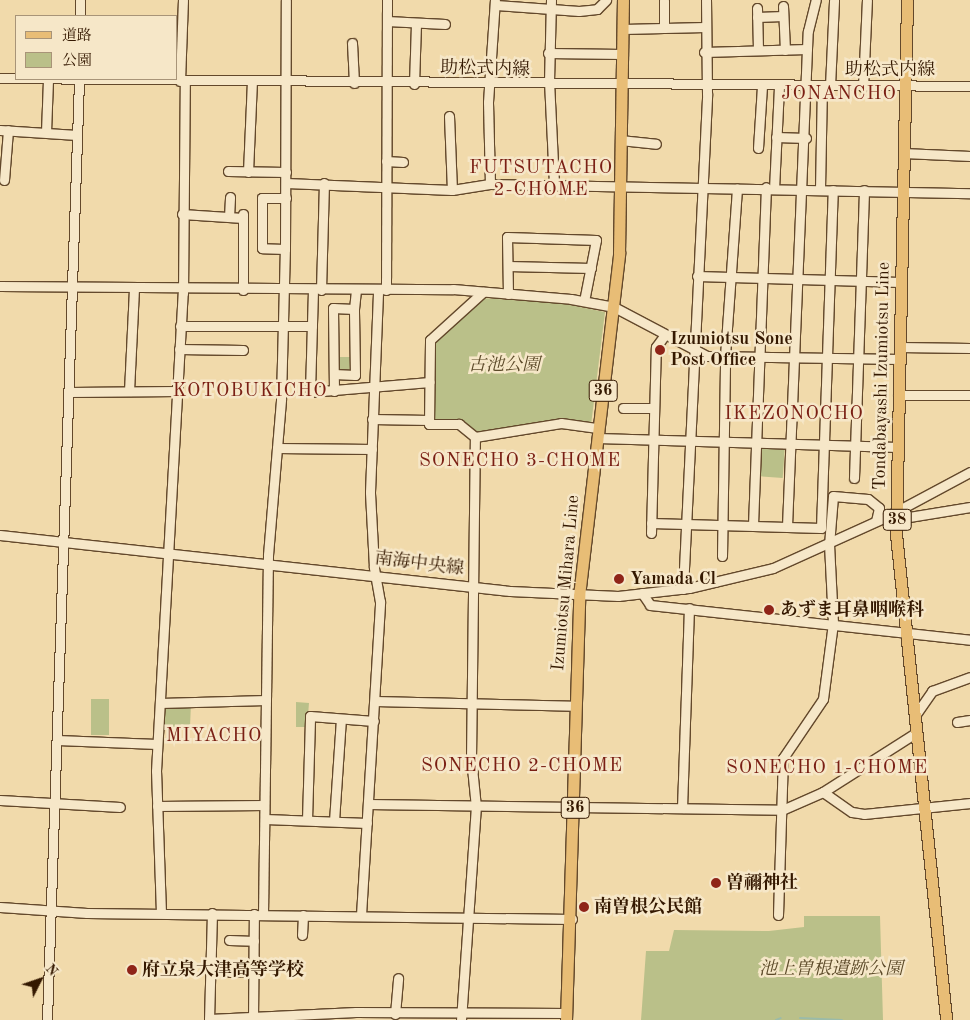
<!DOCTYPE html>
<meta charset="utf-8">
<style>
body{margin:0}
#map{position:relative;width:970px;height:1020px;overflow:hidden;background:#f1daab;font-family:"Old Standard TT","Noto Serif JP",serif}
div>[style]{position:absolute}
[style*='--x']{left:calc(var(--x)*1px);top:calc(var(--y)*1px);width:calc(var(--w)*1px);rotate:calc(var(--a)*1deg)}
.green>*{inset:0;background:#bac089;transform-origin:0 0}
.stream>*{height:2px;margin:-1px;padding:0 1px;transform-origin:1px;border-radius:1px;background:#9bbba9}
.roads{filter:drop-shadow(1px 0 #63482b) drop-shadow(-1px 0 #63482b) drop-shadow(0 1px #63482b) drop-shadow(0 -1px #63482b)}
.minor>*{height:9px;margin:-4.5px;padding:0 4.5px;transform-origin:4.5px;border-radius:4.5px;background:#f6e7c8}
.major>*{height:11px;margin:-5.5px;padding:0 5.5px;transform-origin:5.5px;border-radius:5.5px;background:#e8bd76}
.dots>*{width:14px;height:14px;translate:-50% -50%;box-sizing:border-box;border:2px solid #f6e7c8;border-radius:50%}
span{translate:-50% -50%;white-space:nowrap;text-align:center;line-height:1.15;-webkit-text-stroke:5px #f6e7c8;paint-order:stroke}
.shield-label span{padding:1px 4px;background:#f6e7c8;border:1px solid;border-radius:4px;-webkit-text-stroke-width:0}
.shield-label{font-size:16px;color:#341800;font-weight:700}
.street-label{font-size:18px;color:#341800}
.poi-label{font-size:18px;color:#341800;font-weight:700}
.left{translate:0 -50%;text-align:left}
.park-label{font-size:18px;color:#5c4a29;font-style:italic}
.neighbourhood-label{font-size:19px;color:#7a1f14;letter-spacing:1px}
.legend{position:absolute;left:15px;top:15px;width:162px;height:65px;box-sizing:border-box;background:#f6e7c8;border:1px solid #a89478;margin:0;padding:6px 9px;list-style:none;font-size:15px;color:#341800}
.legend li{display:flex;align-items:center;gap:10px;height:25px}
.legend b{width:25px;border:1px solid #a89478}
.north{position:absolute;left:15px;top:955px;width:50px;height:50px;-webkit-text-stroke:4px #f6e7c8;paint-order:stroke;rotate:49deg;font-size:14px;font-weight:700;line-height:20px;text-align:center;color:#341800}
.north::after{content:'';display:block;margin:auto;width:18px;height:22px;background:#341800;clip-path:polygon(50% 0,100% 100%,50% 72%,0 100%)}
</style>
<div id="map">
<div class="green">
<div style="clip-path:polygon(481px 298px,560px 303px,605px 312px,591px 425px,478px 433px,433px 421px,433px 342px)"></div>
<div style="left:335px;top:357px;width:17px;height:14px"></div>
<div style="left:757px;top:444px;width:28px;height:32px;rotate:4deg"></div>
<div style="left:91px;top:699px;width:18px;height:36px"></div>
<div style="clip-path:polygon(296px 702px,309px 703px,307px 727px,296px 727px)"></div>
<div style="clip-path:polygon(191px 703px,190px 727px,162px 727px,164px 704px)"></div>
<div style="clip-path:polygon(804px 916px,880px 916px,883px 1020px,641px 1020px,646px 951px,669px 951px,674px 930px,769px 931px,804px 927px)"></div>
</div>
<div class="stream">
<div style="--x:800;--y:1018;--w:42;--a:2.7"></div>
<div style="--x:776;--y:1020;--w:5;--a:-22"></div>
</div>
<div class="roads">
<div class="minor">
<div style="--x:551;--y:0;--w:81;--a:91.4"></div>
<div style="--x:549;--y:81;--w:104;--a:87.2"></div>
<div style="--x:664;--y:0;--w:28;--a:90"></div>
<div style="--x:496;--y:5;--w:83;--a:4.1"></div>
<div style="--x:579;--y:11;--w:18;--a:-6"></div>
<div style="--x:597;--y:9;--w:13;--a:-45"></div>
<div style="--x:783;--y:6;--w:44;--a:87.4"></div>
<div style="--x:757;--y:8;--w:42;--a:88.6"></div>
<div style="--x:80;--y:16;--w:16;--a:-90"></div>
<div style="--x:757;--y:17;--w:26;--a:-2"></div>
<div style="--x:387;--y:21;--w:58;--a:3"></div>
<div style="--x:623;--y:29;--w:82;--a:-1.4"></div>
<div style="--x:352;--y:43;--w:40;--a:87.1"></div>
<div style="--x:704;--y:52;--w:103;--a:-1.7"></div>
<div style="--x:548;--y:53;--w:74;--a:0.8"></div>
<div style="--x:0;--y:78;--w:970;--a:0.47"></div>
<div style="--x:180;--y:81;--w:81;--a:-87.9"></div>
<div style="--x:414;--y:84;--w:61;--a:-88.1"></div>
<div style="--x:830;--y:86;--w:86;--a:-87.3"></div>
<div style="--x:863;--y:87;--w:87;--a:-87.4"></div>
<div style="--x:449;--y:116;--w:74;--a:87.7"></div>
<div style="--x:0;--y:130;--w:77;--a:3.7"></div>
<div style="--x:46;--y:132;--w:53;--a:-87.8"></div>
<div style="--x:776;--y:137;--w:30;--a:2"></div>
<div style="--x:620;--y:140;--w:36;--a:6"></div>
<div style="--x:758;--y:148;--w:62;--a:-86.3"></div>
<div style="--x:903;--y:153;--w:67;--a:2.6"></div>
<div style="--x:386;--y:161;--w:17;--a:3"></div>
<div style="--x:228;--y:171;--w:58;--a:1"></div>
<div style="--x:248;--y:172;--w:90;--a:-87.5"></div>
<div style="--x:4;--y:180;--w:50;--a:-85.4"></div>
<div style="--x:286;--y:183;--w:166;--a:2.4"></div>
<div style="--x:452;--y:190;--w:38;--a:-9"></div>
<div style="--x:490;--y:184;--w:480;--a:1.1"></div>
<div style="--x:490;--y:184;--w:82;--a:-91.4"></div>
<div style="--x:488;--y:102;--w:102;--a:-86.1"></div>
<div style="--x:774;--y:189;--w:103;--a:-87.2"></div>
<div style="--x:820;--y:189;--w:103;--a:-88.9"></div>
<div style="--x:182;--y:214;--w:61;--a:3.8"></div>
<div style="--x:229;--y:217;--w:20;--a:-87"></div>
<div style="--x:285;--y:249;--w:23;--a:-178"></div>
<div style="--x:262;--y:248;--w:50;--a:-90"></div>
<div style="--x:262;--y:198;--w:24;--a:0"></div>
<div style="--x:508;--y:266;--w:83;--a:1.4"></div>
<div style="--x:697;--y:276;--w:203;--a:1.7"></div>
<div style="--x:0;--y:286;--w:453;--a:0.4"></div>
<div style="--x:453;--y:289;--w:118;--a:4.8"></div>
<div style="--x:571;--y:299;--w:44;--a:10.5"></div>
<div style="--x:614;--y:307;--w:105;--a:27.8"></div>
<div style="--x:707;--y:356;--w:193;--a:0.9"></div>
<div style="--x:243;--y:290;--w:76;--a:-90"></div>
<div style="--x:313;--y:290;--w:102;--a:91.7"></div>
<div style="--x:310;--y:392;--w:120;--a:-4.8"></div>
<div style="--x:321;--y:290;--w:107;--a:-88.4"></div>
<div style="--x:386;--y:290;--w:290;--a:-89.8"></div>
<div style="--x:508;--y:294;--w:57;--a:-91"></div>
<div style="--x:507;--y:237;--w:89;--a:1.9"></div>
<div style="--x:596;--y:240;--w:62;--a:101.1"></div>
<div style="--x:180;--y:326;--w:132;--a:0"></div>
<div style="--x:899;--y:347;--w:71;--a:0.8"></div>
<div style="--x:179;--y:349;--w:64;--a:0.9"></div>
<div style="--x:334;--y:374;--w:21;--a:3"></div>
<div style="--x:355;--y:375;--w:66;--a:-90.9"></div>
<div style="--x:129;--y:391;--w:103;--a:-87.2"></div>
<div style="--x:334;--y:391;--w:83;--a:-90.7"></div>
<div style="--x:333;--y:308;--w:21;--a:3"></div>
<div style="--x:354;--y:309;--w:19;--a:-84"></div>
<div style="--x:70;--y:392;--w:107;--a:-0.5"></div>
<div style="--x:898;--y:395;--w:72;--a:0"></div>
<div style="--x:623;--y:408;--w:31;--a:0"></div>
<div style="--x:372;--y:419;--w:57;--a:1"></div>
<div style="--x:475;--y:437;--w:21;--a:-141"></div>
<div style="--x:459;--y:424;--w:30;--a:180"></div>
<div style="--x:429;--y:424;--w:84;--a:-89.3"></div>
<div style="--x:430;--y:340;--w:72;--a:-42.2"></div>
<div style="--x:597;--y:438;--w:301;--a:1.7"></div>
<div style="--x:277;--y:448;--w:95;--a:0.6"></div>
<div style="--x:854;--y:478;--w:288;--a:-88"></div>
<div style="--x:909;--y:517;--w:62;--a:-9.3"></div>
<div style="--x:651;--y:523;--w:170;--a:1.7"></div>
<div style="--x:821;--y:528;--w:338;--a:-88"></div>
<div style="--x:753;--y:525;--w:338;--a:-87.8"></div>
<div style="--x:787;--y:526;--w:495;--a:-87.6"></div>
<div style="--x:808;--y:31;--w:32;--a:-76"></div>
<div style="--x:651;--y:533;--w:186;--a:-88.5"></div>
<div style="--x:656;--y:347;--w:14;--a:-54"></div>
<div style="--x:0;--y:535;--w:513;--a:6.27"></div>
<div style="--x:510;--y:591;--w:108;--a:2.7"></div>
<div style="--x:618;--y:596;--w:71;--a:-6.4"></div>
<div style="--x:689;--y:588;--w:86;--a:-13.4"></div>
<div style="--x:773;--y:568;--w:124;--a:-24.3"></div>
<div style="--x:886;--y:517;--w:95;--a:-28.2"></div>
<div style="--x:722;--y:556;--w:200;--a:-89.1"></div>
<div style="--x:725;--y:356;--w:168;--a:-85.9"></div>
<div style="--x:683;--y:589;--w:496;--a:-87.2"></div>
<div style="--x:707;--y:94;--w:94;--a:-90.6"></div>
<div style="--x:642;--y:593;--w:14;--a:56"></div>
<div style="--x:650;--y:605;--w:322;--a:6.2"></div>
<div style="--x:375;--y:701;--w:198;--a:1.4"></div>
<div style="--x:160;--y:703;--w:106;--a:-1.6"></div>
<div style="--x:914;--y:717;--w:32;--a:-55"></div>
<div style="--x:932;--y:691;--w:40;--a:-20.2"></div>
<div style="--x:957;--y:722;--w:13;--a:-9"></div>
<div style="--x:57;--y:740;--w:100;--a:2.3"></div>
<div style="--x:823;--y:792;--w:35;--a:35"></div>
<div style="--x:852;--y:812;--w:12;--a:9"></div>
<div style="--x:864;--y:814;--w:107;--a:-5.9"></div>
<div style="--x:0;--y:800;--w:120;--a:3.3"></div>
<div style="--x:368;--y:804;--w:414;--a:0.8"></div>
<div style="--x:782;--y:810;--w:45;--a:-23.7"></div>
<div style="--x:823;--y:792;--w:108;--a:-32.5"></div>
<div style="--x:157;--y:806;--w:107;--a:-0.5"></div>
<div style="--x:682;--y:808;--w:200;--a:-88"></div>
<div style="--x:265;--y:819;--w:102;--a:2.2"></div>
<div style="--x:307;--y:820;--w:104;--a:-88.3"></div>
<div style="--x:310;--y:716;--w:64;--a:4.5"></div>
<div style="--x:334;--y:821;--w:102;--a:-86.1"></div>
<div style="--x:0;--y:907;--w:87;--a:3.9"></div>
<div style="--x:87;--y:913;--w:485;--a:0.7"></div>
<div style="--x:161;--y:913;--w:142;--a:-92"></div>
<div style="--x:156;--y:771;--w:479;--a:-86.8"></div>
<div style="--x:183;--y:293;--w:212;--a:-89.5"></div>
<div style="--x:263;--y:914;--w:359;--a:-89.2"></div>
<div style="--x:268;--y:555;--w:157;--a:-85.2"></div>
<div style="--x:281;--y:399;--w:150;--a:-88.5"></div>
<div style="--x:285;--y:249;--w:249;--a:-89.8"></div>
<div style="--x:361;--y:915;--w:314;--a:-86.5"></div>
<div style="--x:380;--y:602;--w:36;--a:-100"></div>
<div style="--x:374;--y:567;--w:75;--a:-93.1"></div>
<div style="--x:370;--y:492;--w:201;--a:-87.7"></div>
<div style="--x:778;--y:915;--w:157;--a:-88.2"></div>
<div style="--x:783;--y:758;--w:71;--a:-55.9"></div>
<div style="--x:823;--y:699;--w:77;--a:-82.5"></div>
<div style="--x:833;--y:623;--w:78;--a:-92.9"></div>
<div style="--x:829;--y:545;--w:49;--a:-85.3"></div>
<div style="--x:833;--y:496;--w:35;--a:5"></div>
<div style="--x:868;--y:499;--w:14;--a:39"></div>
<div style="--x:879;--y:508;--w:13;--a:103"></div>
<div style="--x:302;--y:935;--w:20;--a:-87"></div>
<div style="--x:229;--y:940;--w:25;--a:2"></div>
<div style="--x:230;--y:972;--w:23;--a:0"></div>
<div style="--x:395;--y:1014;--w:36;--a:-85"></div>
<div style="--x:209;--y:1019;--w:147;--a:-2.7"></div>
<div style="--x:356;--y:1012;--w:211;--a:0.3"></div>
<div style="--x:47;--y:1020;--w:942;--a:-88.05"></div>
<div style="--x:209;--y:1020;--w:107;--a:-88.4"></div>
<div style="--x:253;--y:1020;--w:106;--a:-89.5"></div>
<div style="--x:461;--y:1020;--w:214;--a:-86"></div>
<div style="--x:476;--y:807;--w:49;--a:-95.8"></div>
<div style="--x:471;--y:758;--w:321;--a:-89.3"></div>
<div style="--x:475;--y:437;--w:87;--a:-9.2"></div>
<div style="--x:561;--y:423;--w:37;--a:8"></div>
</div>
<div class="major">
<div style="--x:907;--y:0;--w:534;--a:91.18"></div>
<div style="--x:896;--y:534;--w:489;--a:84.1"></div>
<div style="--x:566;--y:1020;--w:424;--a:-88.2"></div>
<div style="--x:579;--y:596;--w:345;--a:-83.3"></div>
<div style="--x:619;--y:253;--w:253;--a:-89.1"></div>
</div>
</div>
<div class="dots">
<div style="left:660px;top:350px;background:#8f2418"></div>
<div style="left:619px;top:579px;background:#8f2418"></div>
<div style="left:769px;top:610px;background:#8f2418"></div>
<div style="left:716px;top:883px;background:#8f2418"></div>
<div style="left:584px;top:907px;background:#8f2418"></div>
<div style="left:132px;top:970px;background:#8f2418"></div>
</div>
<div class="shield-label">
<span style="left:603px;top:391px">36</span>
<span style="left:897px;top:520px">38</span>
<span style="left:575px;top:808px">36</span>
</div>
<div class="street-label">
<span style="left:485px;top:69px;rotate:1deg">助松式内線</span>
<span style="left:890px;top:70px">助松式内線</span>
<span style="left:882px;top:376px;rotate:-89deg">Tondabayashi Izumiotsu Line</span>
<span style="left:419px;top:564px;rotate:7deg">南海中央線</span>
<span style="left:566px;top:583px;rotate:-85deg">Izumiotsu Mihara Line</span>
</div>
<div class="poi-label">
<span class="left" style="left:670px;top:350px">Izumiotsu Sone<br>Post Office</span>
<span class="left" style="left:630px;top:579px">Yamada Cl</span>
<span class="left" style="left:780px;top:610px">あずま耳鼻咽喉科</span>
<span class="left" style="left:726px;top:883px">曽禰神社</span>
<span class="left" style="left:594px;top:907px">南曽根公民館</span>
<span class="left" style="left:142px;top:970px">府立泉大津高等学校</span>
</div>
<div class="park-label">
<span style="left:504px;top:365px">古池公園</span>
<span style="left:831px;top:969px">池上曽根遺跡公園</span>
</div>
<div class="neighbourhood-label">
<span style="left:839px;top:95px">JONANCHO</span>
<span style="left:541px;top:180px">FUTSUTACHO<br>2-CHOME</span>
<span style="left:250px;top:392px">KOTOBUKICHO</span>
<span style="left:794px;top:415px">IKEZONOCHO</span>
<span style="left:520px;top:462px">SONECHO 3-CHOME</span>
<span style="left:214px;top:737px">MIYACHO</span>
<span style="left:522px;top:767px">SONECHO 2-CHOME</span>
<span style="left:827px;top:769px">SONECHO 1-CHOME</span>
</div>
<ul class="legend">
<li><b style="height:6px;background:#e8bd76"></b>道路</li>
<li><b style="height:14px;background:#bac089"></b>公園</li>
</ul>
<div class="north">N</div>
</div>
